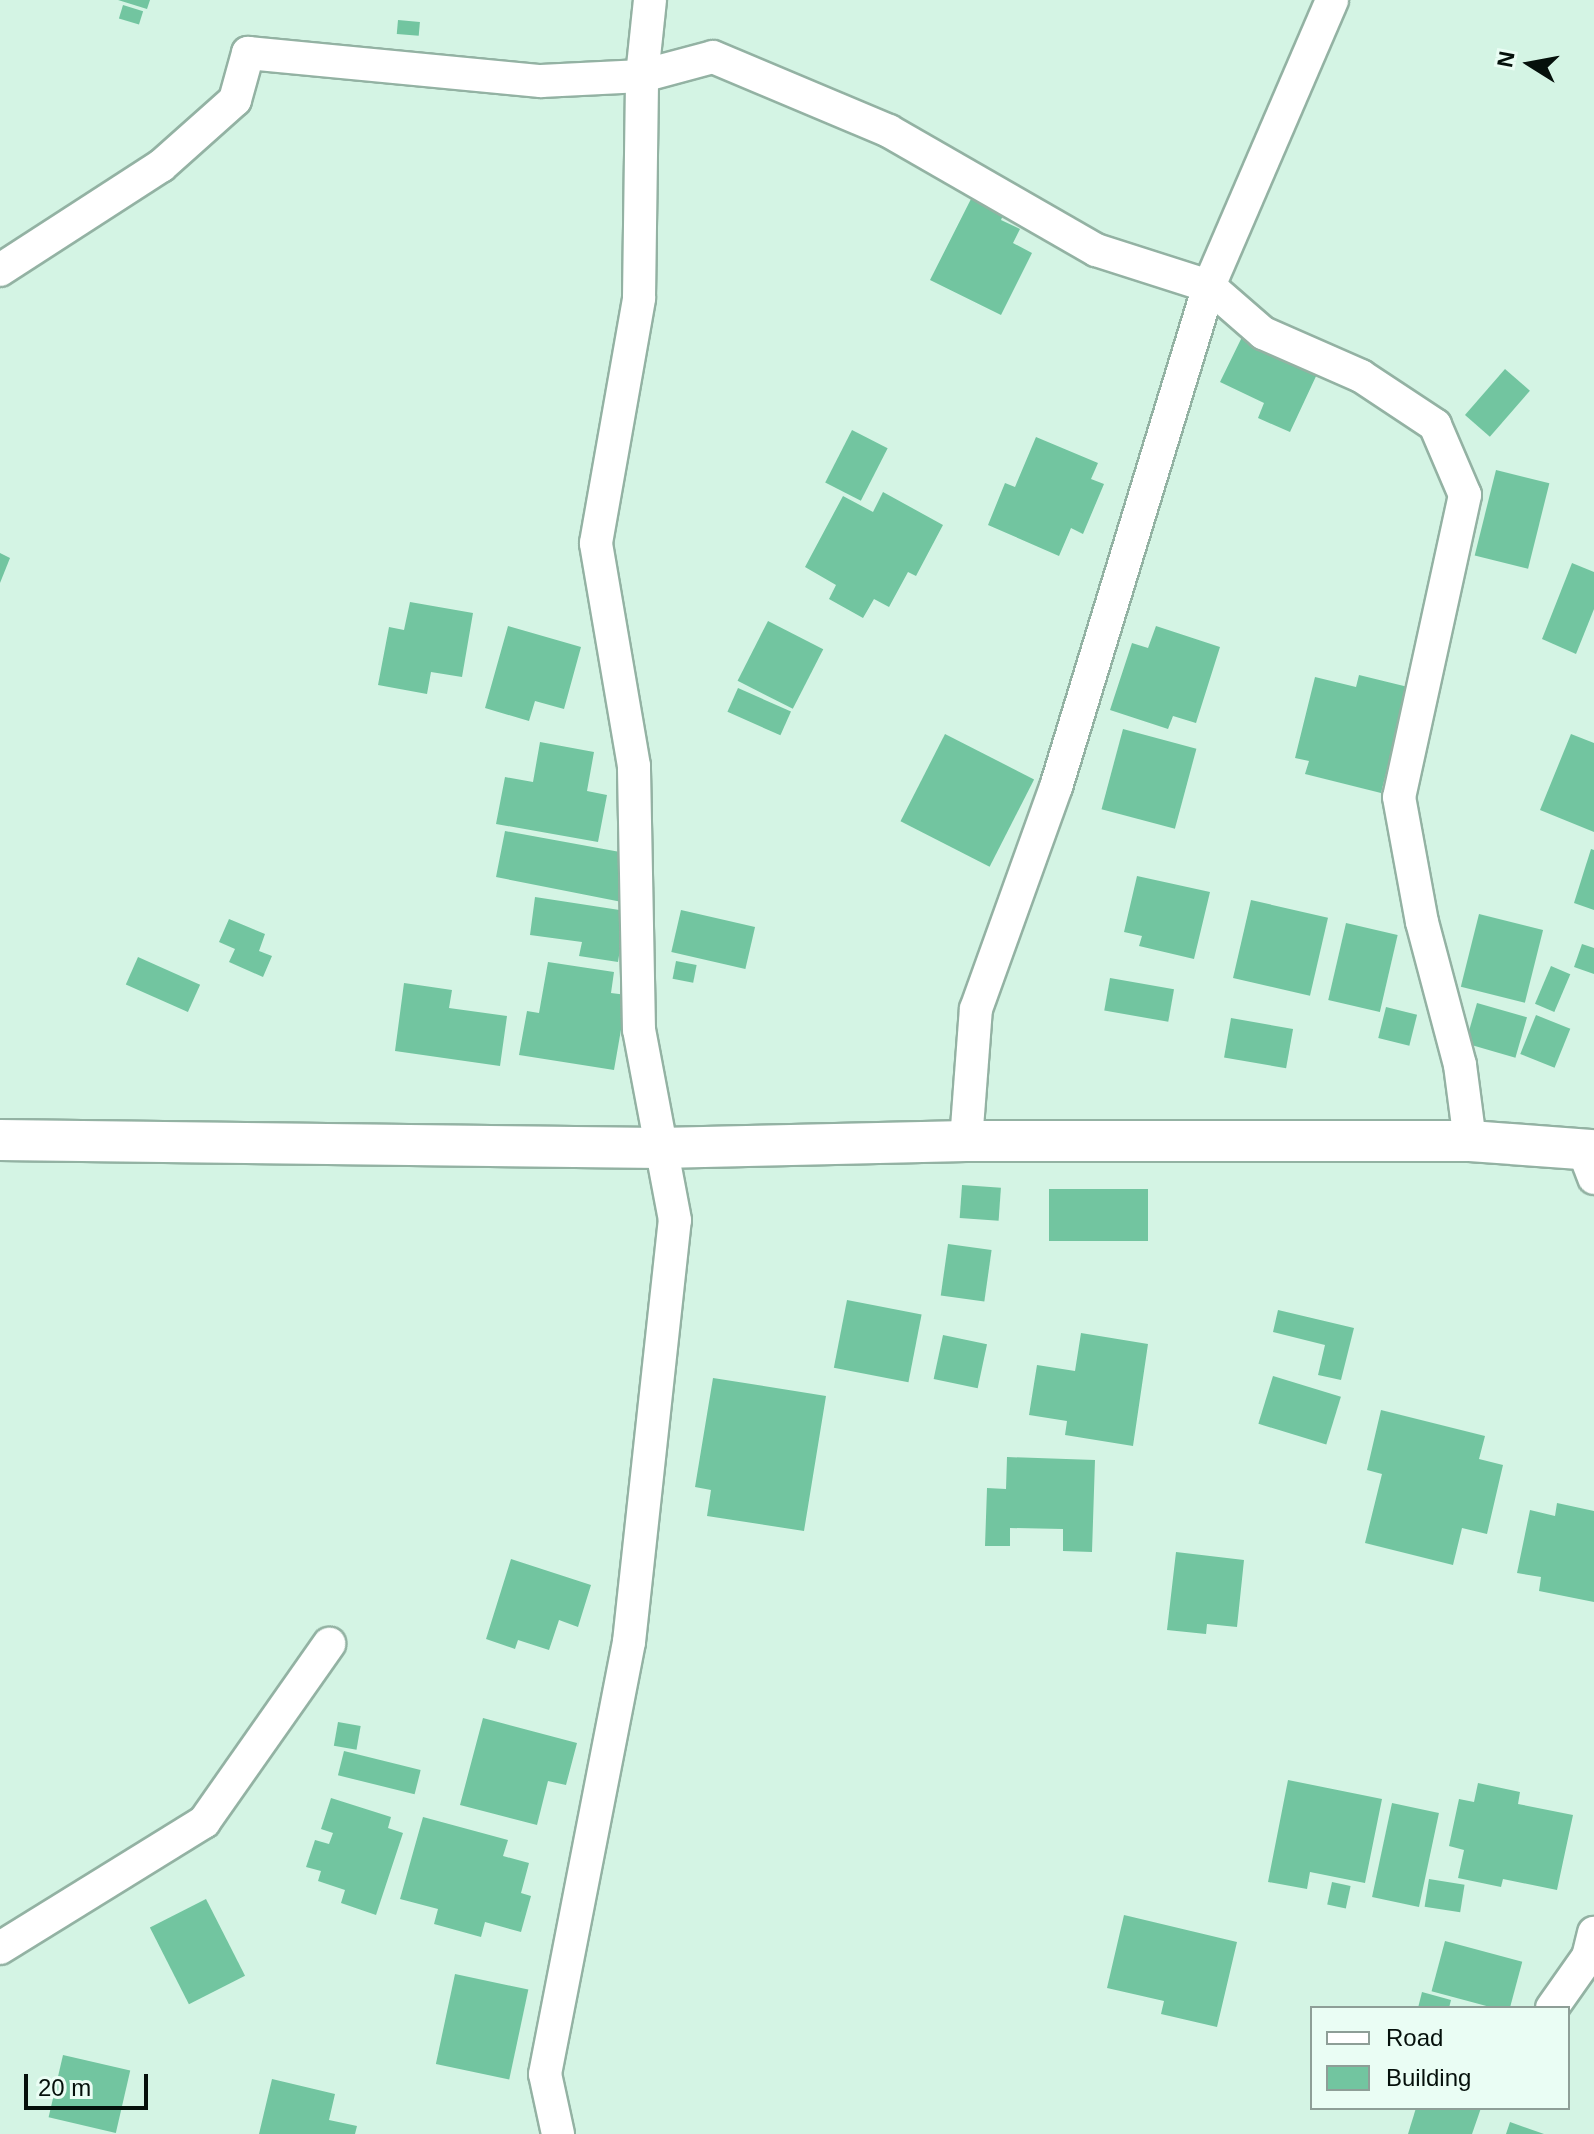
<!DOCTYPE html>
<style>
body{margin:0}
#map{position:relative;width:1594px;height:2134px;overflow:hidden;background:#d4f4e4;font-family:Helvetica,sans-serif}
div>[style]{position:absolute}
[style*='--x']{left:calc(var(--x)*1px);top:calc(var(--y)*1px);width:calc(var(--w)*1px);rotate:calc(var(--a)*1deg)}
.building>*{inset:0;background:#72c5a0;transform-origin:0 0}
.roads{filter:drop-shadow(2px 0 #93b2a3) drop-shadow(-2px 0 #93b2a3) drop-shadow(0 2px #93b2a3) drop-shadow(0 -2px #93b2a3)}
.minor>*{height:32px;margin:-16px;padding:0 16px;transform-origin:16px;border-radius:16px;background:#fff}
.tertiary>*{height:40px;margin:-20px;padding:0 20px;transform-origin:20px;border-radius:20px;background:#fff}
span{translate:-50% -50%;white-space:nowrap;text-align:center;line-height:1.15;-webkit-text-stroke:6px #eafdf4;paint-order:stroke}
.legend{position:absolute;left:1310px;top:2006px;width:260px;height:104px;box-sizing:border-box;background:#eafdf4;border:2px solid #8e9e97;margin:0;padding:10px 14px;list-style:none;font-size:24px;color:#05100b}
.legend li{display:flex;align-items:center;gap:16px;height:40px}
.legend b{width:40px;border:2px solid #8e9e97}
.north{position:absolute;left:1490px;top:24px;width:80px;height:80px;-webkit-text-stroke:6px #eafdf4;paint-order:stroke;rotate:281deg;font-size:22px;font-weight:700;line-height:32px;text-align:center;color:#05100b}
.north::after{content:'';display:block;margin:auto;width:28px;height:36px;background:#05100b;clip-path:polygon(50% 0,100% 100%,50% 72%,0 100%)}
.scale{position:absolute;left:24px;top:2074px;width:124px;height:36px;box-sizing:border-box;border:4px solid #05100b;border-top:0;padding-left:10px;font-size:24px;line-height:28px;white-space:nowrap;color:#05100b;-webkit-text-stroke:6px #eafdf4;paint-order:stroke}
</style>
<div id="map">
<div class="building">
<div style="clip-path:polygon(118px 0,150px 0,147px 9px)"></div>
<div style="left:123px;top:5px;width:21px;height:14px;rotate:17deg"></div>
<div style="left:398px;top:20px;width:22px;height:14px;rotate:5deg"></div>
<div style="clip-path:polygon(972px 197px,1004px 213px,1001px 220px,1020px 229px,1013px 243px,1032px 253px,1001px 315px,930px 280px)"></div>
<div style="clip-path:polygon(1242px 337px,1318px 372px,1290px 432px,1258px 418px,1264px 403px,1220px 382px)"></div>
<div style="left:1505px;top:369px;width:33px;height:61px;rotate:41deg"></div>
<div style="left:852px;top:430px;width:40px;height:59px;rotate:27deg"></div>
<div style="clip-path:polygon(1036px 437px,1098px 463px,1091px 479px,1104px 484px,1083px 534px,1071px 528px,1059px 556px,988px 525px,1005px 483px,1015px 487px)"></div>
<div style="left:1496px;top:470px;width:55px;height:88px;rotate:14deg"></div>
<div style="clip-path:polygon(883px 492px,943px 525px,916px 576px,908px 572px,889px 607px,874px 599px,863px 618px,829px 599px,836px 585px,805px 567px,843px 496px,873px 512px)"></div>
<div style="clip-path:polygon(0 553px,10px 558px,0 583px)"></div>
<div style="clip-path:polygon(1572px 563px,1594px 572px,1594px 609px,1576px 654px,1542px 639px)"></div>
<div style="clip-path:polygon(410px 602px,473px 613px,462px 677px,431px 672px,427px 694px,378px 685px,389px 627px,404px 630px)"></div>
<div style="left:768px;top:621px;width:62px;height:67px;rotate:27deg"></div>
<div style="clip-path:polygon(508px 626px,581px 647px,564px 709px,535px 701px,529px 721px,485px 708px)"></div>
<div style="clip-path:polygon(1156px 626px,1220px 647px,1196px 723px,1173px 716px,1168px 729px,1110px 710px,1132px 643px,1148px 648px)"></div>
<div style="clip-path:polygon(1359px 675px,1408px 687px,1381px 793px,1305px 774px,1309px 761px,1295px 758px,1315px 677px,1356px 687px)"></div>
<div style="left:738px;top:688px;width:58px;height:26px;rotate:24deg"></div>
<div style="left:1123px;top:729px;width:76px;height:83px;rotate:15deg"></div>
<div style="left:945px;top:734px;width:100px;height:98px;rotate:27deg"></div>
<div style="clip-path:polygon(1571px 734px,1594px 743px,1594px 832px,1540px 810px)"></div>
<div style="clip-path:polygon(540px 742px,594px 752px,587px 791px,607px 795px,598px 842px,496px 824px,505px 777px,533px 782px)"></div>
<div style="clip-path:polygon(505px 831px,620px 852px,618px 868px,634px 871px,627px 903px,496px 877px)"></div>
<div style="clip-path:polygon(1591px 849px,1594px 850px,1594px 910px,1574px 903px)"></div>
<div style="clip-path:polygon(1137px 876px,1210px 892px,1194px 959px,1139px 946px,1142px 936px,1124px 932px)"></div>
<div style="clip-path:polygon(535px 897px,626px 911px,618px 962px,579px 956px,582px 942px,530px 935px)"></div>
<div style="left:1251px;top:900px;width:79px;height:80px;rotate:13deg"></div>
<div style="left:681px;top:910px;width:76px;height:43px;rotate:13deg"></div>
<div style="left:1479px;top:914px;width:66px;height:75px;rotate:14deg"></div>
<div style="clip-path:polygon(229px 919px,265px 934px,259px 951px,272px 956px,263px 977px,229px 962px,235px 949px,219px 942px)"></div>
<div style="left:1346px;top:923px;width:53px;height:79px;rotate:13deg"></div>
<div style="clip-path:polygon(1582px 944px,1594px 948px,1594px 974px,1574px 967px)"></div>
<div style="left:138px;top:957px;width:68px;height:30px;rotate:24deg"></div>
<div style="left:676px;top:961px;width:21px;height:18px;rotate:11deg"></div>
<div style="clip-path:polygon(548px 962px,614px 972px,611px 993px,627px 995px,614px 1070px,519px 1055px,527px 1011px,539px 1013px)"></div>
<div style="left:1551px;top:966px;width:21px;height:41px;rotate:23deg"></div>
<div style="left:1110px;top:978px;width:65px;height:33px;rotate:10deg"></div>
<div style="clip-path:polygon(404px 983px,452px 990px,449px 1008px,507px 1016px,500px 1066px,395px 1051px)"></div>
<div style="left:1477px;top:1003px;width:52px;height:42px;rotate:16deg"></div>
<div style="left:1386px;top:1007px;width:32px;height:32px;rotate:14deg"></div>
<div style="left:1536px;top:1015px;width:37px;height:42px;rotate:22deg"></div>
<div style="left:1231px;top:1018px;width:63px;height:40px;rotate:10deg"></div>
<div style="left:962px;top:1185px;width:39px;height:33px;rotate:4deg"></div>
<div style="left:1148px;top:1189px;width:52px;height:99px;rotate:90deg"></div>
<div style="left:948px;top:1244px;width:44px;height:52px;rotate:8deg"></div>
<div style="left:847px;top:1300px;width:76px;height:69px;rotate:11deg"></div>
<div style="clip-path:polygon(1278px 1310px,1354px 1328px,1341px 1380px,1318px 1375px,1325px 1345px,1273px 1332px)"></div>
<div style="clip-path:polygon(1081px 1333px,1148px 1344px,1133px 1446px,1065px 1435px,1067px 1421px,1029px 1415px,1037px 1365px,1075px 1371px)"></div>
<div style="left:943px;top:1335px;width:45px;height:45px;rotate:12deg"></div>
<div style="left:1273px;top:1376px;width:71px;height:50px;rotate:17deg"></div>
<div style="clip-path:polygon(713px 1378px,826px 1396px,804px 1531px,707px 1516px,711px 1490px,695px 1487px)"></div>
<div style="clip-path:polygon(1381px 1410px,1485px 1436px,1479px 1459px,1503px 1465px,1487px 1534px,1462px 1528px,1453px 1565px,1365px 1543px,1382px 1474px,1367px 1470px)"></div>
<div style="clip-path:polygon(1007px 1457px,1095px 1460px,1092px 1552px,1063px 1551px,1063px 1529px,1010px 1528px,1010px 1546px,985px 1546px,987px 1488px,1006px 1489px)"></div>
<div style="clip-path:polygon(1557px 1503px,1594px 1511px,1594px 1602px,1539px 1591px,1541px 1577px,1517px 1573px,1530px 1510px,1555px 1516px)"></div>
<div style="clip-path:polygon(1176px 1552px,1244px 1560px,1237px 1627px,1207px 1624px,1206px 1634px,1167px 1630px)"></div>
<div style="clip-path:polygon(511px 1559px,591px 1585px,578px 1627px,559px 1620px,549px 1650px,518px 1640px,515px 1649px,486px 1639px)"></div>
<div style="clip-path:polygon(483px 1718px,577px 1743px,566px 1785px,548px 1781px,537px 1825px,460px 1805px)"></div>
<div style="left:338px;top:1722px;width:23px;height:24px;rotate:10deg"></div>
<div style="left:344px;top:1751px;width:79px;height:25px;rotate:14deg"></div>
<div style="clip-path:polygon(1288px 1780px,1382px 1799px,1365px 1883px,1310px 1872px,1307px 1889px,1268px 1882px)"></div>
<div style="clip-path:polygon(1478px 1783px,1520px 1792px,1518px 1804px,1573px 1815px,1557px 1890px,1503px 1879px,1501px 1887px,1458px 1878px,1464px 1850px,1449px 1846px,1459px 1799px,1474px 1802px)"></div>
<div style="clip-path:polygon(331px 1798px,391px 1817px,388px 1828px,403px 1833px,376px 1915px,341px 1903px,345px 1890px,318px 1881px,321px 1871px,306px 1867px,315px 1840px,329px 1844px,333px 1833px,321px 1829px)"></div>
<div style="left:1392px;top:1803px;width:48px;height:96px;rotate:12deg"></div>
<div style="clip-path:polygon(423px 1817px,508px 1840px,503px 1856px,529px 1863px,521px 1893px,531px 1896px,521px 1932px,485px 1922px,481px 1937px,434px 1924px,438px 1909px,400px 1899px)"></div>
<div style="left:1429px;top:1879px;width:36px;height:28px;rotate:9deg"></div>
<div style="left:1332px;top:1882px;width:19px;height:23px;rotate:12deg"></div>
<div style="left:206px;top:1899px;width:86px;height:63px;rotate:63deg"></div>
<div style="clip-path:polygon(1124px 1915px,1237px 1942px,1217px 2027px,1161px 2014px,1164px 2001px,1107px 1988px)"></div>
<div style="left:1445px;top:1941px;width:80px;height:52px;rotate:15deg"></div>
<div style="left:455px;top:1974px;width:75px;height:92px;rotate:12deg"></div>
<div style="clip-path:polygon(1422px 1992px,1451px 2000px,1449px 2008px,1418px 2008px)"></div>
<div style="left:63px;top:2055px;width:69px;height:64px;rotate:13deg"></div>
<div style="clip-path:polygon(272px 2079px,335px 2094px,329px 2120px,357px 2126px,355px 2134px,259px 2134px)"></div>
<div style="clip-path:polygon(1416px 2108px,1481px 2108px,1472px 2134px,1408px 2134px)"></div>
<div style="clip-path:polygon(1510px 2122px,1544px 2134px,1506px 2134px)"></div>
</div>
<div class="roads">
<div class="minor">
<div style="--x:0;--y:270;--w:192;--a:-32.9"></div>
<div style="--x:161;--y:166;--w:99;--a:-41.7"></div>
<div style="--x:235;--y:100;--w:49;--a:-74.5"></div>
<div style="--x:248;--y:53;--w:294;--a:5.5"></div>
<div style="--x:541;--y:81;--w:101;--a:-2.8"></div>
<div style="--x:642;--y:76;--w:73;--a:-15"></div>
<div style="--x:713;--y:57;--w:191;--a:22.8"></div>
<div style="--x:889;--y:131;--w:239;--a:29.9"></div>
<div style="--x:1096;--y:250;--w:119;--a:17.7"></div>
<div style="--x:1209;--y:286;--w:72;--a:41"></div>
<div style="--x:1263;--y:333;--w:107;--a:23.7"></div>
<div style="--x:1361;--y:376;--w:89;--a:33.5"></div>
<div style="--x:1435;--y:425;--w:76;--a:66.8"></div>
<div style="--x:1465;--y:495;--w:309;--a:102.3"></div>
<div style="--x:1399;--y:797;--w:127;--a:79.6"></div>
<div style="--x:1422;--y:922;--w:148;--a:75.1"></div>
<div style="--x:1460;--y:1065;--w:77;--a:82.5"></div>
<div style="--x:966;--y:1141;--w:132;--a:-85.7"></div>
<div style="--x:976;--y:1009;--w:236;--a:-70.2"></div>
<div style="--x:1056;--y:787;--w:524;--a:-73.02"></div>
<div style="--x:1209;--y:286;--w:311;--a:-66.7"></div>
<div style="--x:1583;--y:1149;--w:31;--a:69"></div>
<div style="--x:0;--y:1948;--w:240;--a:-31.7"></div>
<div style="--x:204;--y:1822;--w:218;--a:-54.9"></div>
<div style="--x:1552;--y:2008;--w:62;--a:-54.8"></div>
<div style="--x:1588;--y:1957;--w:25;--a:-76"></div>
<div style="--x:558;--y:2134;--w:61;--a:-102.2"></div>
<div style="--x:545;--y:2074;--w:440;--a:-79"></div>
<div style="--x:629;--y:1642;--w:424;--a:-83.8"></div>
<div style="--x:675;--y:1220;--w:193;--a:-100.7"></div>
<div style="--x:639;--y:1030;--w:264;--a:-91.1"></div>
<div style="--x:634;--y:766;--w:226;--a:-99.7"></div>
<div style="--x:596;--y:543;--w:249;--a:-80"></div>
<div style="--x:639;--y:298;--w:222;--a:-89.2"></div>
<div style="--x:642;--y:76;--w:76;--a:-84"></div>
</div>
<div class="tertiary">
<div style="--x:0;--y:1140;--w:660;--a:0.69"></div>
<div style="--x:660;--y:1148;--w:306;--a:-1.3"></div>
<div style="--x:966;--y:1141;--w:504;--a:0"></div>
<div style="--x:1470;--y:1141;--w:124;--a:4.2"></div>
</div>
</div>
<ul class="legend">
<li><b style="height:10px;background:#fff"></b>Road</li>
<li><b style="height:22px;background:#72c5a0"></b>Building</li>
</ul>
<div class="north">N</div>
<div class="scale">20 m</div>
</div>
